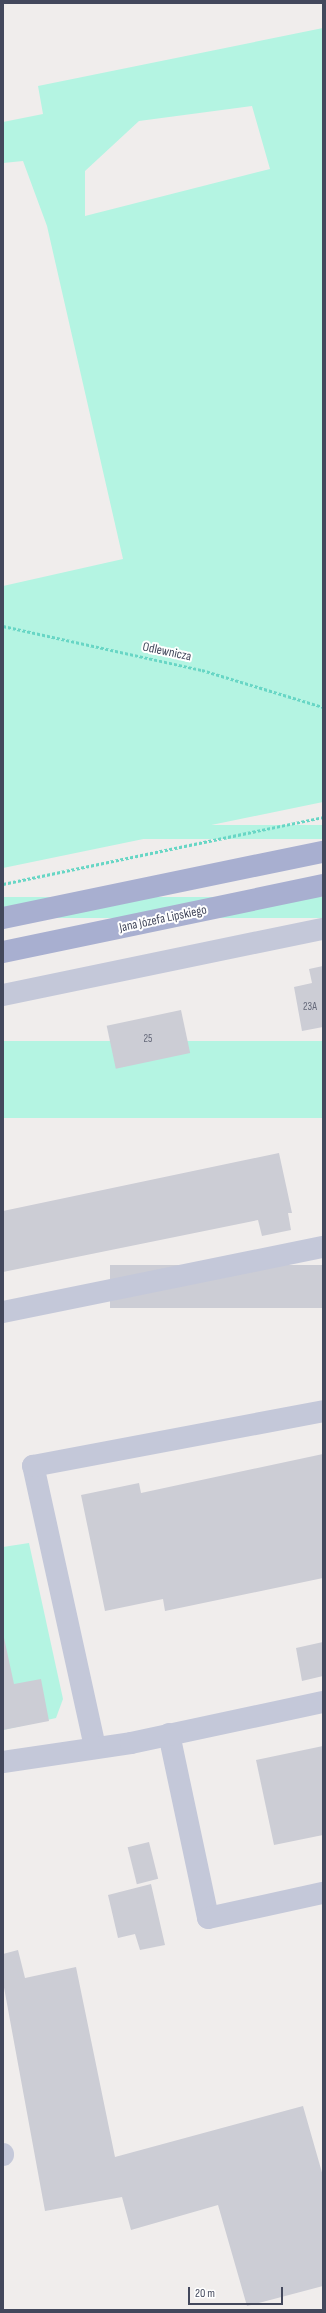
<!DOCTYPE html>
<meta charset="utf-8">
<style>
body{margin:0}
#map{position:relative;width:326px;height:2313px;overflow:hidden;background:#f0edec;font-family:"Sofia Sans Condensed",sans-serif}
div>[style]{position:absolute}
[style*='--x']{left:calc(var(--x)*1px);top:calc(var(--y)*1px);width:calc(var(--w)*1px);rotate:calc(var(--a)*1deg)}
.green>*{inset:0;background:#b4f4e2;transform-origin:0 0}
.building>*{inset:0;background:#cccdd5;transform-origin:0 0}
.path>*{height:2.5px;margin-top:-1.25px;transform-origin:0;background:repeating-linear-gradient(90deg,#68d6c5 0 3px,transparent 0 5px)}
.minor>*{height:22px;margin:-11px;padding:0 11px;transform-origin:11px;border-radius:11px;background:#c4c8d9}
.major>*{height:22px;margin:-11px;padding:0 11px;transform-origin:11px;border-radius:11px;background:#a8afd0}
span{translate:-50% -50%;white-space:nowrap;text-align:center;line-height:1.15;-webkit-text-stroke:4px #fff;paint-order:stroke}
.number-label{font-size:11px;color:#65697a}
.number-label span{-webkit-text-stroke-width:0}
.street-label{font-size:13px;color:#43485c}
.frame{position:absolute;inset:0;border:4px solid #43485c;pointer-events:none}
.scale{position:absolute;left:188px;top:2287px;width:95px;height:18px;box-sizing:border-box;border:2px solid #43485c;border-top:0;padding-left:5px;font-size:12px;line-height:14px;white-space:nowrap;color:#43485c;-webkit-text-stroke:3px #fff;paint-order:stroke}
</style>
<div id="map">
<div class="green">
<div style="clip-path:polygon(evenodd,323px 28px,323px 802px,3px 868px,3px 586px,123px 559px,47px 226px,23px 161px,3px 163px,3px 122px,43px 114px,38px 86px,323px 28px,252px 106px,270px 169px,85px 216px,85px 171px,139px 121px,252px 106px)"></div>
<div style="left:323px;top:825px;width:14px;height:327px;rotate:90deg"></div>
<div style="left:323px;top:897px;width:21px;height:327px;rotate:90deg"></div>
<div style="left:323px;top:1041px;width:77px;height:328px;rotate:90deg"></div>
<div style="clip-path:polygon(29px 1543px,63px 1699px,56px 1718px,3px 1730px,3px 1547px)"></div>
</div>
<div class="building">
<div style="clip-path:polygon(323px 966px,323px 1027px,302px 1031px,294px 987px,312px 983px,309px 969px)"></div>
<div style="left:181px;top:1010px;width:44px;height:76px;rotate:78deg"></div>
<div style="clip-path:polygon(279px 1153px,292px 1213px,288px 1213px,291px 1230px,262px 1236px,258px 1220px,3px 1272px,3px 1211px)"></div>
<div style="left:323px;top:1265px;width:43px;height:213px;rotate:90deg"></div>
<div style="clip-path:polygon(323px 1454px,323px 1578px,165px 1611px,163px 1599px,105px 1611px,81px 1495px,139px 1483px,141px 1493px)"></div>
<div style="clip-path:polygon(3px 1633px,14px 1684px,41px 1679px,49px 1721px,3px 1730px)"></div>
<div style="clip-path:polygon(323px 1642px,323px 1676px,302px 1681px,296px 1648px)"></div>
<div style="clip-path:polygon(323px 1746px,323px 1835px,274px 1845px,256px 1760px)"></div>
<div style="left:149px;top:1842px;width:38px;height:22px;rotate:76deg"></div>
<div style="clip-path:polygon(151px 1884px,165px 1945px,140px 1950px,135px 1934px,118px 1938px,108px 1895px)"></div>
<div style="clip-path:polygon(18px 1950px,25px 1978px,76px 1967px,115px 2157px,303px 2106px,323px 2176px,323px 2286px,247px 2306px,218px 2205px,131px 2230px,122px 2197px,45px 2211px,3px 1982px,3px 1954px)"></div>
</div>
<div class="path">
<div style="--x:3;--y:626;--w:204;--a:12.5"></div>
<div style="--x:202;--y:670;--w:127;--a:17"></div>
<div style="--x:3;--y:884;--w:327;--a:-11.8"></div>
</div>
<div class="minor">
<div style="--x:3;--y:995;--w:327;--a:-11.7"></div>
<div style="--x:3;--y:1312;--w:327;--a:-11.5"></div>
<div style="--x:169;--y:1734;--w:188;--a:78"></div>
<div style="--x:208;--y:1918;--w:118;--a:-12.3"></div>
<div style="--x:95;--y:1747;--w:288;--a:-102.4"></div>
<div style="--x:33;--y:1466;--w:295;--a:-10.7"></div>
<div style="--x:3;--y:1762;--w:129;--a:-8.4"></div>
<div style="--x:131;--y:1743;--w:196;--a:-12.1"></div>
<div style="--x:3;--y:2154;--w:1;--a:90"></div>
</div>
<div class="major">
<div style="--x:3;--y:918;--w:327;--a:-11.7"></div>
<div style="--x:3;--y:952;--w:327;--a:-11.8"></div>
</div>
<div class="number-label">
<span style="left:310px;top:1007px">23A</span>
<span style="left:148px;top:1039px">25</span>
</div>
<div class="street-label">
<span style="left:167px;top:652px;rotate:12deg">Odlewnicza</span>
<span style="left:163px;top:919px;rotate:-12deg">Jana Józefa Lipskiego</span>
</div>
<div class="frame"></div>
<div class="scale">20 m</div>
</div>
